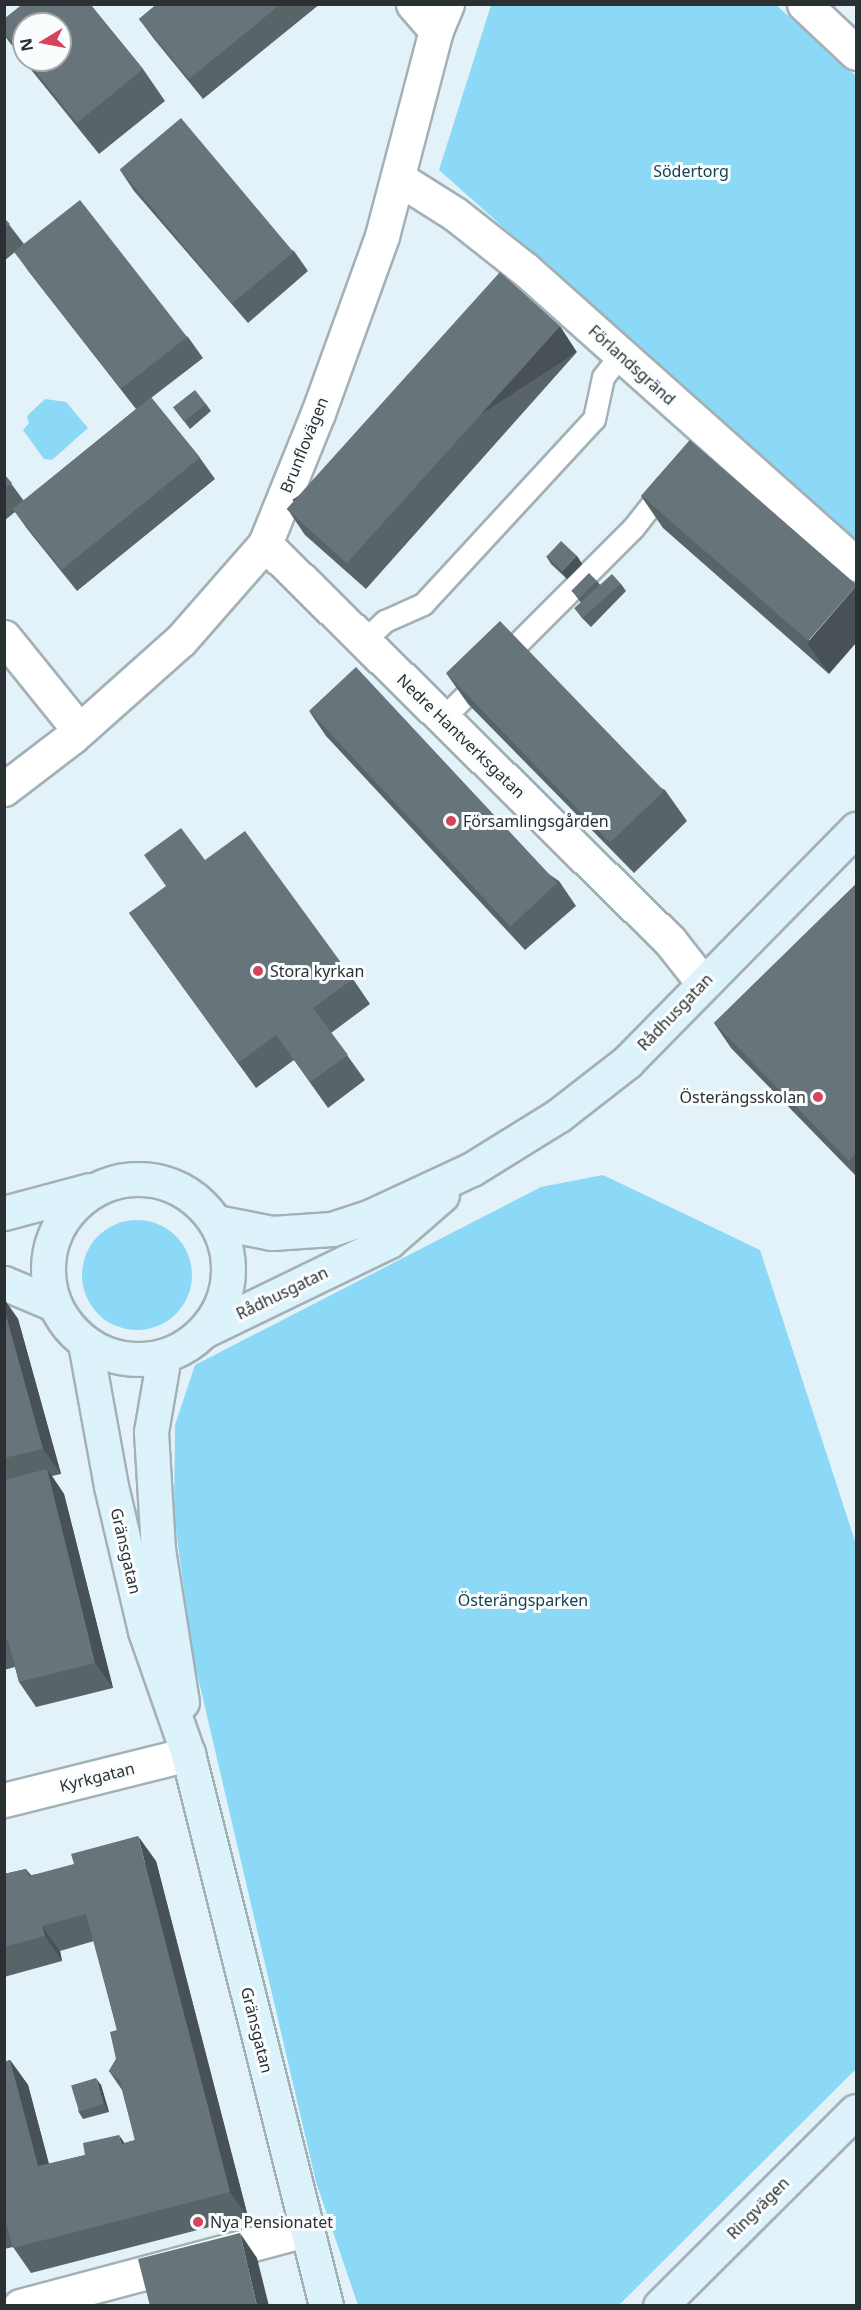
<!DOCTYPE html>
<meta charset="utf-8">
<style>
body{margin:0}
#map{position:relative;width:861px;height:2310px;overflow:hidden;background:#e3f2f8;font-family:"Noto Sans",sans-serif}
div>[style]{position:absolute}
[style*='--x']{left:calc(var(--x)*1px);top:calc(var(--y)*1px);width:calc(var(--w)*1px);rotate:calc(var(--a)*1deg)}
.green>*{inset:0;background:#8bd9f7}
.round{border-radius:50%}
.roads{filter:drop-shadow(2px 0 #a3b1b7) drop-shadow(-2px 0 #a3b1b7) drop-shadow(0 2px #a3b1b7) drop-shadow(0 -2px #a3b1b7)}
.lane>*{height:21px;margin:-10.5px;padding:0 10.5px;transform-origin:10.5px;border-radius:10.5px;background:#fff}
.street>*{height:33px;margin:-16.5px;padding:0 16.5px;transform-origin:16.5px;border-radius:16.5px;background:#fff}
.secondary>*{height:33px;margin:-16.5px;padding:0 16.5px;transform-origin:16.5px;border-radius:16.5px;background:#dcf3fc}
.secondary>.ring{margin:-16.5px;padding:0;box-sizing:content-box;background:none;border:33px solid #dcf3fc;border-radius:50%}
.wall>*{inset:0;background:#596469}
.shaded-wall>*{inset:0;background:#485155;transform-origin:0 0}
.building>*{inset:0;background:#67747a;transform-origin:0 0}
.dots>*{width:16px;height:16px;translate:-50% -50%;box-sizing:border-box;border:3px solid #fafdfe;border-radius:50%}
span{translate:-50% -50%;white-space:nowrap;text-align:center;line-height:1.15;-webkit-text-stroke:6px #fafdfe;paint-order:stroke}
.park-label{font-size:16px;color:#134353}
.street-label{font-size:16px;color:#2b3033}
.poi-label{font-size:16px;color:#2b3033}
.left{translate:0 -50%;text-align:left}
.right{translate:-100% -50%;text-align:right}
.frame{position:absolute;inset:0;border:6px solid #2b3033;pointer-events:none}
.north{position:absolute;left:12px;top:12px;width:60px;height:60px;box-sizing:border-box;background:#fafdfe;border:2px solid #a7abad;border-radius:50%;rotate:260deg;font-size:16px;font-weight:700;line-height:24px;text-align:center;color:#2b3033}
.north::after{content:'';display:block;margin:auto;width:21px;height:27px;background:#d4445b;clip-path:polygon(50% 0,100% 100%,50% 72%,0 100%)}
</style>
<div id="map">
<div class="green">
<div style="clip-path:polygon(491px 5px,776px 5px,856px 76px,856px 541px,439px 170px)"></div>
<div style="clip-path:polygon(45px 399px,66px 402px,88px 428px,52px 460px,44px 459px,23px 430px,29px 423px,27px 416px)"></div>
<div style="clip-path:polygon(603px 1175px,760px 1250px,856px 1544px,856px 2069px,619px 2305px,358px 2305px,316px 2182px,193px 1656px,174px 1515px,175px 1425px,195px 1365px,541px 1187px)"></div>
<div class="round" style="left:82px;top:1220px;width:110px;height:110px"></div>
</div>
<div class="roads">
<div class="lane">
<div style="--x:364;--y:641;--w:29;--a:-44"></div>
<div style="--x:385;--y:621;--w:42;--a:-24.1"></div>
<div style="--x:423;--y:604;--w:252;--a:-47.3"></div>
<div style="--x:594;--y:419;--w:43;--a:-77.9"></div>
<div style="--x:603;--y:377;--w:29;--a:-52"></div>
<div style="--x:443;--y:718;--w:269;--a:-45"></div>
<div style="--x:633;--y:528;--w:55;--a:-51.7"></div>
</div>
<div class="street">
<div style="--x:413;--y:4;--w:35;--a:49"></div>
<div style="--x:804;--y:4;--w:71;--a:43.3"></div>
<div style="--x:398;--y:178;--w:67;--a:32.3"></div>
<div style="--x:455;--y:214;--w:90;--a:38.3"></div>
<div style="--x:526;--y:270;--w:442;--a:41.7"></div>
<div style="--x:265;--y:544;--w:567;--a:44.43"></div>
<div style="--x:670;--y:941;--w:53;--a:51.8"></div>
<div style="--x:4;--y:637;--w:119;--a:51.1"></div>
<div style="--x:4;--y:789;--w:86;--a:-37.4"></div>
<div style="--x:72;--y:737;--w:146;--a:-41.7"></div>
<div style="--x:181;--y:640;--w:128;--a:-48.8"></div>
<div style="--x:265;--y:544;--w:141;--a:-68"></div>
<div style="--x:318;--y:413;--w:188;--a:-70.1"></div>
<div style="--x:382;--y:236;--w:213;--a:-75.3"></div>
<div style="--x:436;--y:30;--w:28;--a:-67"></div>
<div style="--x:4;--y:1800;--w:190;--a:-14"></div>
<div style="--x:20;--y:2306;--w:296;--a:-14.9"></div>
</div>
<div class="secondary">
<div class="ring" style="left:48px;top:1179px;width:147px;height:147px"></div>
<div style="--x:4;--y:1213;--w:89;--a:-15"></div>
<div style="--x:216;--y:1222;--w:57;--a:11.1"></div>
<div style="--x:272;--y:1233;--w:60;--a:-3.8"></div>
<div style="--x:332;--y:1229;--w:41;--a:-18.4"></div>
<div style="--x:371;--y:1216;--w:111;--a:-25"></div>
<div style="--x:472;--y:1169;--w:102;--a:-31.8"></div>
<div style="--x:559;--y:1115;--w:86;--a:-37.9"></div>
<div style="--x:627;--y:1062;--w:327;--a:-45.5"></div>
<div style="--x:4;--y:1283;--w:54;--a:22.8"></div>
<div style="--x:206;--y:1330;--w:203;--a:-25.9"></div>
<div style="--x:389;--y:1241;--w:70;--a:-41"></div>
<div style="--x:85;--y:1343;--w:145;--a:79.7"></div>
<div style="--x:111;--y:1486;--w:149;--a:76.8"></div>
<div style="--x:145;--y:1631;--w:130;--a:70.7"></div>
<div style="--x:188;--y:1754;--w:569;--a:75.96"></div>
<div style="--x:164;--y:1356;--w:77;--a:99.7"></div>
<div style="--x:151;--y:1432;--w:117;--a:86.6"></div>
<div style="--x:158;--y:1549;--w:155;--a:81.1"></div>
<div style="--x:660;--y:2306;--w:276;--a:-44.9"></div>
</div>
</div>
<div class="wall">
<div style="clip-path:polygon(evenodd,23px 4px,90px 4px,143px 69px,165px 101px,99px 154px,20px 56px,4px 35px,4px 19px,23px 4px,24px 24px,60px 24px,60px 60px,24px 60px,24px 24px)"></div>
<div style="clip-path:polygon(157px 4px,320px 4px,203px 99px,154px 39px,139px 19px)"></div>
<div style="clip-path:polygon(120px 170px,294px 251px,308px 271px,248px 323px,134px 191px)"></div>
<div style="clip-path:polygon(4px 218px,24px 244px,188px 337px,203px 358px,151px 398px,200px 458px,215px 479px,77px 591px,28px 530px,15px 512px,4px 521px,4px 474px,24px 501px,136px 409px,29px 272px,15px 252px,4px 261px)"></div>
<div style="clip-path:polygon(577px 352px,366px 589px,305px 535px,288px 510px)"></div>
<div style="clip-path:polygon(206px 404px,211px 411px,190px 429px,174px 408px)"></div>
<div style="clip-path:polygon(690px 440px,829px 674px,663px 528px,641px 496px)"></div>
<div style="clip-path:polygon(546px 556px,577px 556px,582px 564px,567px 579px,551px 564px)"></div>
<div style="clip-path:polygon(597px 581px,601px 586px,621px 584px,626px 591px,591px 627px,582px 618px,576px 610px,582px 604px,572px 591px)"></div>
<div style="clip-path:polygon(446px 673px,665px 790px,687px 821px,634px 873px,468px 704px)"></div>
<div style="clip-path:polygon(309px 711px,559px 881px,576px 906px,525px 950px,326px 736px)"></div>
<div style="clip-path:polygon(205px 860px,353px 979px,370px 1004px,331px 1033px,365px 1080px,328px 1108px,294px 1060px,256px 1088px,129px 913px)"></div>
<div style="clip-path:polygon(856px 884px,856px 1176px,731px 1048px,714px 1023px)"></div>
<div style="clip-path:polygon(4px 1299px,18px 1319px,61px 1474px,52px 1476px,64px 1494px,113px 1688px,36px 1707px,19px 1682px,15px 1667px,4px 1670px)"></div>
<div style="clip-path:polygon(156px 1861px,248px 2217px,31px 2273px,13px 2247px,4px 2249px,4px 2062px,10px 2060px,28px 2085px,49px 2164px,85px 2155px,135px 2140px,122px 2090px,109px 2071px,116px 2059px,117px 2030px,94px 1941px,60px 1951px,62px 1961px,4px 1977px,4px 1874px,26px 1869px,31px 1875px)"></div>
<div style="clip-path:polygon(101px 2085px,109px 2112px,83px 2119px,78px 2111px)"></div>
</div>
<div class="shaded-wall">
<div style="left:560px;top:326px;width:31px;height:319px;rotate:57deg"></div>
<div style="clip-path:polygon(577px 556px,582px 564px,567px 579px,562px 572px)"></div>
<div style="clip-path:polygon(856px 586px,856px 643px,829px 674px,807px 643px)"></div>
<div style="clip-path:polygon(4px 1299px,18px 1319px,61px 1474px,43px 1449px,4px 1308px)"></div>
<div style="clip-path:polygon(47px 1469px,64px 1494px,113px 1688px,95px 1663px)"></div>
<div style="clip-path:polygon(138px 1836px,156px 1861px,248px 2217px,230px 2192px)"></div>
<div style="clip-path:polygon(42px 1926px,60px 1951px,62px 1961px,45px 1936px)"></div>
<div style="clip-path:polygon(10px 2060px,28px 2085px,56px 2191px,38px 2166px)"></div>
<div style="clip-path:polygon(96px 2078px,101px 2085px,109px 2112px,104px 2104px)"></div>
<div style="clip-path:polygon(119px 2135px,136px 2160px,121px 2144px)"></div>
<div style="clip-path:polygon(240px 2233px,257px 2258px,269px 2306px,257px 2306px)"></div>
</div>
<div class="building">
<div style="clip-path:polygon(23px 4px,90px 4px,143px 69px,77px 123px,26px 60px,60px 60px,60px 24px,24px 24px,24px 57px,4px 33px,4px 19px)"></div>
<div style="clip-path:polygon(157px 4px,281px 4px,189px 79px,139px 19px)"></div>
<div style="left:181px;top:118px;width:175px;height:80px;rotate:50deg"></div>
<div style="left:80px;top:200px;width:174px;height:84px;rotate:52deg"></div>
<div style="clip-path:polygon(4px 218px,10px 224px,4px 229px)"></div>
<div style="left:500px;top:272px;width:81px;height:319px;rotate:42deg"></div>
<div style="left:195px;top:390px;width:18px;height:28px;rotate:52deg"></div>
<div style="left:151px;top:397px;width:78px;height:178px;rotate:51deg"></div>
<div style="left:690px;top:440px;width:221px;height:74px;rotate:41deg"></div>
<div style="clip-path:polygon(4px 474px,12px 483px,4px 489px)"></div>
<div style="left:561px;top:541px;width:22px;height:21px;rotate:43deg"></div>
<div style="left:589px;top:573px;width:11px;height:25px;rotate:45deg"></div>
<div style="left:612px;top:574px;width:13px;height:51px;rotate:48deg"></div>
<div style="left:500px;top:621px;width:236px;height:75px;rotate:46deg"></div>
<div style="left:356px;top:667px;width:295px;height:64px;rotate:47deg"></div>
<div style="clip-path:polygon(181px 828px,205px 860px,245px 831px,353px 979px,313px 1008px,348px 1055px,310px 1082px,276px 1035px,238px 1063px,129px 913px,166px 886px,144px 855px)"></div>
<div style="clip-path:polygon(856px 884px,856px 1153px,849px 1161px,714px 1023px)"></div>
<div style="clip-path:polygon(4px 1308px,43px 1449px,4px 1458px)"></div>
<div style="clip-path:polygon(47px 1469px,95px 1663px,19px 1682px,8px 1640px,4px 1641px,4px 1480px)"></div>
<div style="clip-path:polygon(138px 1836px,230px 2192px,13px 2248px,5px 2219px,4px 2219px,4px 2062px,10px 2060px,38px 2166px,85px 2155px,83px 2143px,119px 2135px,121px 2144px,135px 2140px,120px 2081px,109px 2071px,116px 2059px,110px 2032px,117px 2030px,86px 1914px,42px 1926px,45px 1936px,4px 1947px,4px 1874px,26px 1869px,29px 1876px,74px 1864px,71px 1854px)"></div>
<div style="left:96px;top:2078px;width:27px;height:26px;rotate:73deg"></div>
<div style="clip-path:polygon(240px 2233px,257px 2306px,150px 2306px,138px 2259px)"></div>
</div>
<div class="dots">
<div style="left:451px;top:821px;background:#d4445b"></div>
<div style="left:258px;top:971px;background:#d4445b"></div>
<div style="left:818px;top:1097px;background:#d4445b"></div>
<div style="left:198px;top:2222px;background:#d4445b"></div>
</div>
<div class="park-label">
<span style="left:691px;top:171px">Södertorg</span>
<span style="left:523px;top:1600px">Österängsparken</span>
</div>
<div class="street-label">
<span style="left:632px;top:365px;rotate:42deg">Förlandsgränd</span>
<span style="left:304px;top:445px;rotate:-68deg">Brunflovägen</span>
<span style="left:461px;top:736px;rotate:44deg">Nedre Hantverksgatan</span>
<span style="left:675px;top:1012px;rotate:-46deg">Rådhusgatan</span>
<span style="left:282px;top:1293px;rotate:-26deg">Rådhusgatan</span>
<span style="left:126px;top:1551px;rotate:77deg">Gränsgatan</span>
<span style="left:97px;top:1777px;rotate:-14deg">Kyrkgatan</span>
<span style="left:257px;top:2030px;rotate:76deg">Gränsgatan</span>
<span style="left:758px;top:2208px;rotate:-45deg">Ringvägen</span>
</div>
<div class="poi-label">
<span class="left" style="left:463px;top:821px">Församlingsgården</span>
<span class="left" style="left:270px;top:971px">Stora kyrkan</span>
<span class="right" style="left:806px;top:1097px">Österängsskolan</span>
<span class="left" style="left:210px;top:2222px">Nya Pensionatet</span>
</div>
<div class="frame"></div>
<div class="north">N</div>
</div>
